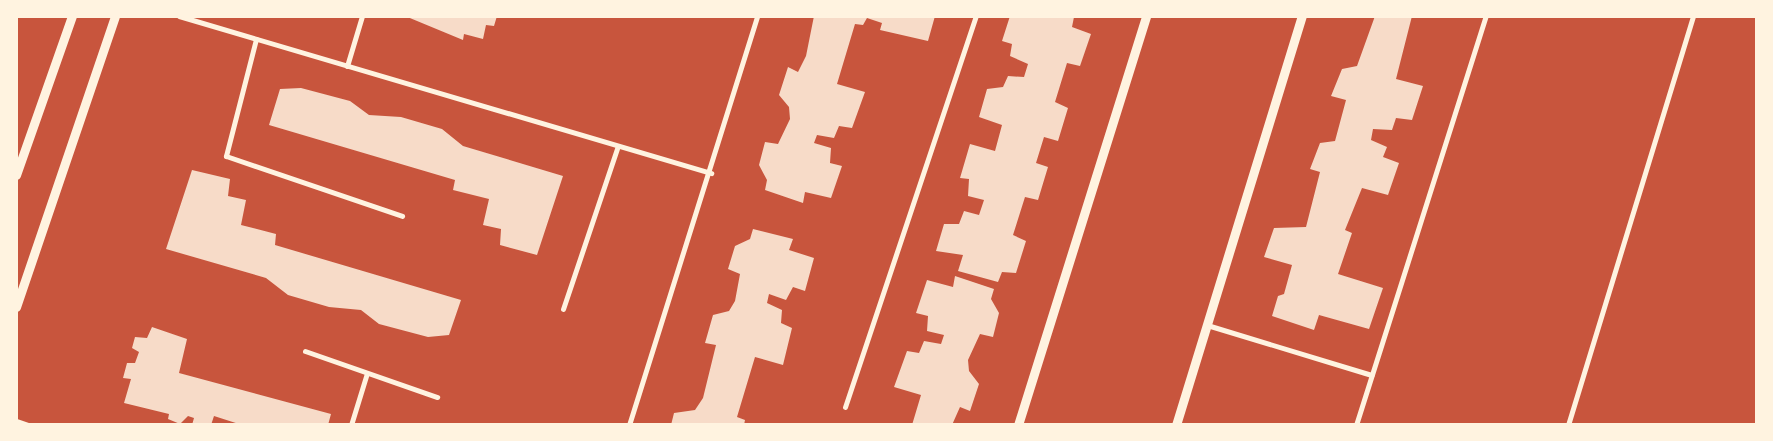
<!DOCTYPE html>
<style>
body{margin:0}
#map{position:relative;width:1773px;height:441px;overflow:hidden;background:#c8553d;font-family:"DM Sans",sans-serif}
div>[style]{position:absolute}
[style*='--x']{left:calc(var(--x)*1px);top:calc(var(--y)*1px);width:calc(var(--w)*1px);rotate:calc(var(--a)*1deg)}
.building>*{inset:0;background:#f7dbc8}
.minor>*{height:5px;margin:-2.5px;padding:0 2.5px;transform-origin:2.5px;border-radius:2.5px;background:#fff3e0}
.tertiary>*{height:9px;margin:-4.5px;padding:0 4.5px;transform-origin:4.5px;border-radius:4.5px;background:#fff3e0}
span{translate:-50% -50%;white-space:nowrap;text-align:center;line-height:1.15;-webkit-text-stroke:4px #fff3e0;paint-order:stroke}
.frame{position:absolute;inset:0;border:18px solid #fff3e0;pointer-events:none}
</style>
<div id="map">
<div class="building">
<div style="clip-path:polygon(405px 16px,497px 16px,494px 26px,486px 25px,483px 39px,464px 34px,463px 40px)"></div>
<div style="clip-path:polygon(814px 16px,935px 16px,928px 41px,880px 30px,882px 23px,867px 18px,863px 25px,855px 24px,837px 84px,865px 92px,852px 128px,839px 126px,834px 138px,817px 135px,814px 143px,831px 148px,830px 163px,842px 166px,831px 198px,805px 192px,803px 203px,765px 190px,767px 180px,759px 165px,765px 142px,778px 144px,790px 119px,789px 107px,779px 95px,788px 67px,798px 72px,806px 56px)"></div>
<div style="clip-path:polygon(1010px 16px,1069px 16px,1074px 17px,1072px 27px,1091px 34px,1080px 66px,1067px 63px,1055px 102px,1068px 108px,1058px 141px,1044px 137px,1036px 163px,1048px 167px,1038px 200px,1025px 197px,1013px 235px,1026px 241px,1016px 273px,1002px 272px,998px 282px,958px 271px,963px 255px,936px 251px,944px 224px,959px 224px,964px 211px,979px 215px,984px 200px,968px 196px,969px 179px,960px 178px,970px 144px,995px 151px,1002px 125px,979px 117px,987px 89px,1003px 87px,1008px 76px,1024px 77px,1028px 64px,1010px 56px,1012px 44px,1002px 41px)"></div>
<div style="clip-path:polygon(1375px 16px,1412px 16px,1396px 79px,1423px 86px,1412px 120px,1396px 118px,1392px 130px,1373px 129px,1371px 140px,1387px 147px,1383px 157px,1399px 163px,1388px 195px,1362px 188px,1345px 230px,1352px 233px,1338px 274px,1383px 288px,1369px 329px,1319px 315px,1314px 330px,1272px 316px,1278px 296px,1284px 294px,1292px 265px,1264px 257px,1274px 228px,1306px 227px,1320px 172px,1310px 169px,1320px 143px,1335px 141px,1346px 100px,1331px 96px,1342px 69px,1357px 66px)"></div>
<div style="clip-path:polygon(301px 88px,350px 101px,369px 115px,401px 117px,442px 129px,463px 146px,563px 176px,537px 255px,500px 245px,501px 229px,483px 225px,489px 199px,453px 190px,455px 180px,269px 125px,280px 89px)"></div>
<div style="clip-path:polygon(192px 170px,230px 179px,228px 196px,246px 200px,241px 225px,276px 234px,275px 245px,461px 300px,449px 335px,428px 337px,379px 324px,361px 310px,329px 307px,288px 295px,266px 278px,166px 249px)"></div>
<div style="clip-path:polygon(753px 229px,793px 239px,789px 250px,814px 258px,805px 291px,793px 287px,786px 300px,769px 294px,767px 303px,782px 310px,781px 323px,792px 328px,783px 365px,755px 357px,737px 417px,745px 420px,744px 425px,671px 425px,674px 413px,695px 410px,703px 398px,716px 345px,705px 343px,713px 315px,729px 311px,735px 301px,740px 274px,728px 269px,735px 246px,750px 239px)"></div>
<div style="clip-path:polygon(955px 276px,994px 289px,991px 299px,999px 313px,993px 337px,980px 334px,968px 360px,969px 371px,979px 384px,970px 411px,960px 407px,952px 425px,912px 425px,921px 395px,894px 387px,907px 351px,919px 353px,924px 341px,941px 344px,944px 335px,927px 331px,928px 316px,916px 313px,927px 280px,953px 287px)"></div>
<div style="clip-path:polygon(152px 327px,187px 339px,179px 373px,331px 414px,328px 425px,242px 425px,214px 416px,211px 425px,192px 425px,194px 418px,188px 416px,180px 424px,168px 419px,169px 414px,124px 403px,131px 379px,123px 378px,127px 363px,135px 363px,139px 352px,132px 348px,135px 337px,147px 338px)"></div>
</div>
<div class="minor">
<div style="--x:179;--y:16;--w:555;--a:16.44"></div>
<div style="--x:256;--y:39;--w:121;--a:104.4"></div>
<div style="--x:226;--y:156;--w:186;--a:18.8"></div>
<div style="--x:347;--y:66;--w:52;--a:-73.3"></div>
<div style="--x:563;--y:309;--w:172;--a:-71.4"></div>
<div style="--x:1207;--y:325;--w:172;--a:16.9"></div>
<div style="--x:305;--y:351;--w:140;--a:19.2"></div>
<div style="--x:845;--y:407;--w:412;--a:-71.5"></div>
<div style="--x:16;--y:421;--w:13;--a:18"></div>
<div style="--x:351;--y:425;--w:54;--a:-72.9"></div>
<div style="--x:629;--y:425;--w:429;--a:-72.6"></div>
<div style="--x:1356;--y:425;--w:429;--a:-72.4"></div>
<div style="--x:1568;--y:425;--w:428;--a:-73"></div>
</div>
<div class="tertiary">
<div style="--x:16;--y:175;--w:169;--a:-70.6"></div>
<div style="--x:16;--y:307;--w:307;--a:-71.2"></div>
<div style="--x:1018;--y:425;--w:429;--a:-72.6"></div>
<div style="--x:1176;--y:425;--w:428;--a:-72.9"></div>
</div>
<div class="frame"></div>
</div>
